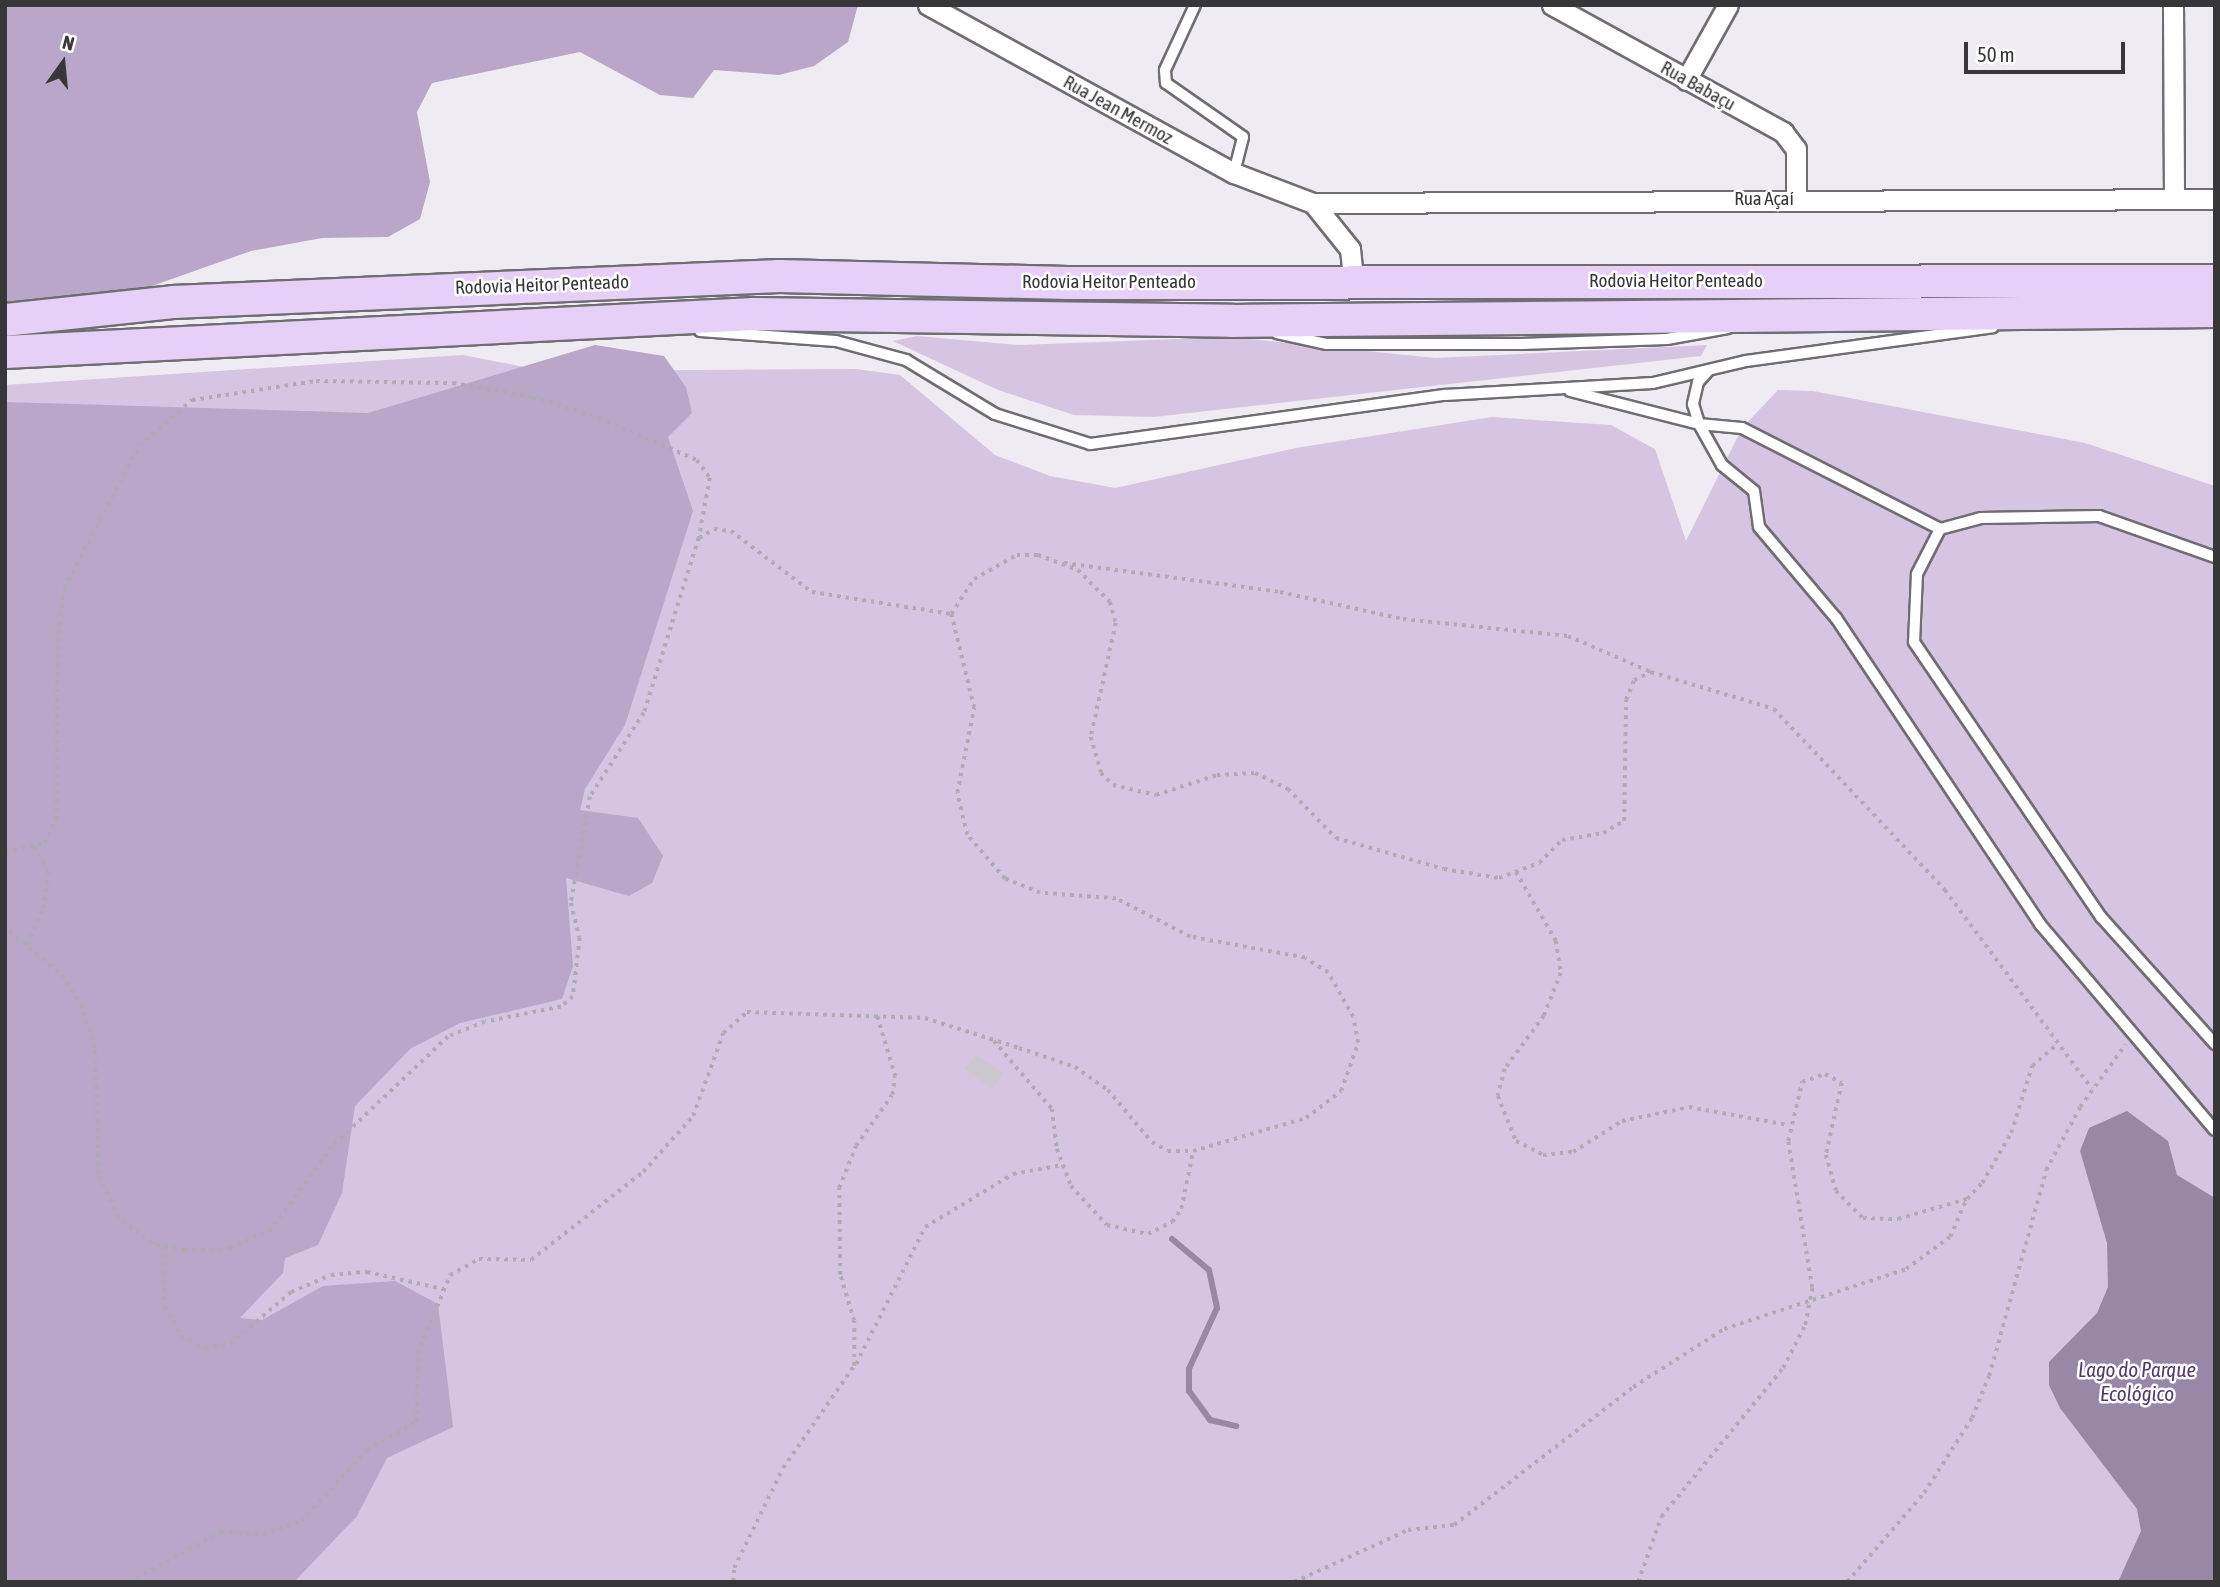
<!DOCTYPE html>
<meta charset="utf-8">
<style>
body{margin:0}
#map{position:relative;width:2220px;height:1587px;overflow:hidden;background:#efebf2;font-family:"Asap Condensed",sans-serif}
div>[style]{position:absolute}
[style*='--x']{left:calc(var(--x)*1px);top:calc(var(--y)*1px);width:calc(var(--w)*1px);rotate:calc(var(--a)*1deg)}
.green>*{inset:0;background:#d6c4e3}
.forest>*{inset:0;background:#b9a6c8}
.water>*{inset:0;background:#9987a7}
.stream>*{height:6px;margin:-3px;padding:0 3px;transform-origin:3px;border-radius:3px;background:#9987a7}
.building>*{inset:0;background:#ccc8cf;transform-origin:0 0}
.path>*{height:3.5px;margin-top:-1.75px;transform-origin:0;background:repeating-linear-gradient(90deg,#afacb1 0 3.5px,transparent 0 8.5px)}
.roads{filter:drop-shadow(2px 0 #706d72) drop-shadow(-2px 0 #706d72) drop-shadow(0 2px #706d72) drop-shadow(0 -2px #706d72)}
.lane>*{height:10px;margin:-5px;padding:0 5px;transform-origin:5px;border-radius:5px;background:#fff}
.street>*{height:19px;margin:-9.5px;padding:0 9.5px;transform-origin:9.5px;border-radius:9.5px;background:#fff}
.primary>*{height:32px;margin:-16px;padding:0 16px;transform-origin:16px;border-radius:16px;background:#e7d0f8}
span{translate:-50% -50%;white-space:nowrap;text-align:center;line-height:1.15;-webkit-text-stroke:5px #fff;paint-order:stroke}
.street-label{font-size:19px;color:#373638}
.water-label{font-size:21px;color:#563a68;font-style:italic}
.frame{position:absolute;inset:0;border:7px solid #373638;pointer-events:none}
.north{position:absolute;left:28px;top:28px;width:70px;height:70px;-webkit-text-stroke:5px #fff;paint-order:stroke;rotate:15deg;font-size:19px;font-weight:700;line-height:28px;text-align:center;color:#373638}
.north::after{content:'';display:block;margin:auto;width:24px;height:32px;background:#373638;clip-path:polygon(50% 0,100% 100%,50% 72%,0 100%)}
.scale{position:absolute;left:1964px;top:42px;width:161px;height:32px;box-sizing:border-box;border:4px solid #373638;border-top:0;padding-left:9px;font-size:21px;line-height:24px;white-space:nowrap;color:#373638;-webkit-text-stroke:5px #fff;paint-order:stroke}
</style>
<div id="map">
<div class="green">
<div style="clip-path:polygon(917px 336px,1019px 345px,1231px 337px,1435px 358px,1707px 345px,1701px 356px,1154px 417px,1074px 415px,998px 390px,893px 341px)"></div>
<div style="clip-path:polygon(463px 355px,545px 371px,856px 369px,900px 375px,995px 455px,1050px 476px,1115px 488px,1296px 448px,1492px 417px,1611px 425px,1655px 449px,1686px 541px,1742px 428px,1778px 390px,1813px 391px,2085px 443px,2215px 486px,2215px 1582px,5px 1582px,5px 385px)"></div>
</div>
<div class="forest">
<div style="clip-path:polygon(5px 5px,858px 5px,848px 42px,814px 66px,779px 75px,714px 70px,693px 98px,660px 95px,580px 52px,432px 83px,417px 112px,430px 182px,420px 219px,388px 237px,322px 238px,251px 251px,53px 321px,5px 307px)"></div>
<div style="clip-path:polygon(595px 345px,664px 356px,686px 387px,692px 413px,668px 437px,693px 511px,625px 725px,585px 789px,580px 810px,638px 818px,663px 856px,652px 883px,629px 896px,566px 878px,573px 966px,562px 999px,460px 1023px,410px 1049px,355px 1106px,342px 1193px,318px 1245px,285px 1258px,283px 1273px,240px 1318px,262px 1320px,323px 1286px,395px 1281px,438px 1304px,453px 1427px,387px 1458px,357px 1516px,294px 1582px,5px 1582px,5px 402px,368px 413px)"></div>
</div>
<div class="water">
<div style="clip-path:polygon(2127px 1111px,2168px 1141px,2177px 1175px,2215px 1198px,2215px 1582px,2118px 1582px,2141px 1531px,2137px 1509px,2060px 1408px,2049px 1385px,2049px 1362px,2097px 1313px,2108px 1287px,2107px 1243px,2080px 1151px,2089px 1128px)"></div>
</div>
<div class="stream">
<div style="--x:1172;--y:1239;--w:48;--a:40"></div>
<div style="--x:1209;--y:1270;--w:39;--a:78"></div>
<div style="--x:1217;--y:1308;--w:67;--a:114.7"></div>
<div style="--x:1189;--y:1369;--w:22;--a:90"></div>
<div style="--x:1189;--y:1391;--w:36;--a:54"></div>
<div style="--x:1210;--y:1420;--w:27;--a:13"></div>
</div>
<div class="building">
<div style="left:976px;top:1054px;width:33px;height:19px;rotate:35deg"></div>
</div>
<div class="path">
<div style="--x:699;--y:538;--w:17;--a:-31"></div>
<div style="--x:714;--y:529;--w:17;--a:7"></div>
<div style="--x:731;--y:531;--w:101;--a:37"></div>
<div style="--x:812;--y:592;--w:141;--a:9"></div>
<div style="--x:1064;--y:563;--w:218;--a:7.6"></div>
<div style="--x:1280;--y:592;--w:126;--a:12.4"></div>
<div style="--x:1403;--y:619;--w:166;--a:5.9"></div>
<div style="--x:1568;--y:636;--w:90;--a:23.4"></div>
<div style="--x:5;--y:852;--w:40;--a:-13"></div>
<div style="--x:44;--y:843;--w:26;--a:-62"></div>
<div style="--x:56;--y:820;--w:178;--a:-89.7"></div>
<div style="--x:57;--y:642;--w:54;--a:-82.6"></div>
<div style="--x:64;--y:588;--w:161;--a:-62.2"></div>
<div style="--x:139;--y:446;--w:70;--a:-41"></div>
<div style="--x:192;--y:400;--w:125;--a:-8.7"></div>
<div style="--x:316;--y:381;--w:137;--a:0.8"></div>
<div style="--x:453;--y:383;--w:81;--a:9.9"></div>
<div style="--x:533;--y:397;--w:69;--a:17.7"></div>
<div style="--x:599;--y:418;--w:107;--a:23.2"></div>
<div style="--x:697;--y:460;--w:22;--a:54"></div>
<div style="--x:710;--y:478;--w:61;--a:100.4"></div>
<div style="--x:699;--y:538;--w:183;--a:107.4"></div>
<div style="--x:644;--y:713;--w:100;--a:122.7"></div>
<div style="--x:590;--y:797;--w:108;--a:100.2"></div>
<div style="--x:571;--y:903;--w:36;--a:76"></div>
<div style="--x:580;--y:938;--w:59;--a:96.8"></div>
<div style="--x:573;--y:997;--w:16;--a:140"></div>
<div style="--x:561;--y:1007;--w:77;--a:168.8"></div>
<div style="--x:485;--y:1022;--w:40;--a:158"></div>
<div style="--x:448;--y:1037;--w:160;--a:136.5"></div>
<div style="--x:332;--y:1147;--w:102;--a:126.2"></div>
<div style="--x:272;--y:1229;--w:47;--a:154.5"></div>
<div style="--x:230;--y:1249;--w:45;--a:178.7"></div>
<div style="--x:185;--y:1250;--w:34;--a:-170"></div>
<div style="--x:152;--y:1244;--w:43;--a:-142.6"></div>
<div style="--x:118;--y:1218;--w:48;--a:-114.4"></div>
<div style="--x:98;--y:1174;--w:126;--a:-91.4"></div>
<div style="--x:95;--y:1048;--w:43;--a:-107.6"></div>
<div style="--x:82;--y:1007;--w:34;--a:-122"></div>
<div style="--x:64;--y:978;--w:77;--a:-139.7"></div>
<div style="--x:1516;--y:872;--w:80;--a:59.9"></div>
<div style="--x:1556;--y:941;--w:32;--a:81"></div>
<div style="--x:1561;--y:973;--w:46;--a:111.6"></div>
<div style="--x:1544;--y:1016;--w:66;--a:126.3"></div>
<div style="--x:1505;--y:1069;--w:28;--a:105"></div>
<div style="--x:1498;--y:1096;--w:48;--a:68.2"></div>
<div style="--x:1516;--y:1141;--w:30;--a:27"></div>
<div style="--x:1543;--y:1155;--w:30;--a:-6"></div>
<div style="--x:1573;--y:1152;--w:58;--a:-32.3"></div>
<div style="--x:1622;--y:1121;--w:68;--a:-11.8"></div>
<div style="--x:1689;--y:1107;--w:101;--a:10.3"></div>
<div style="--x:27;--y:945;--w:39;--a:-66"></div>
<div style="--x:43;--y:909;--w:37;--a:-82"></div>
<div style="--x:48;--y:872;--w:28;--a:-120"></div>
<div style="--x:994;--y:1041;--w:89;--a:49.5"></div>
<div style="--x:1052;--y:1109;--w:40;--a:82.9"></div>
<div style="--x:1057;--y:1149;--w:40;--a:69"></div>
<div style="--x:1071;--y:1186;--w:53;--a:47.3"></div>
<div style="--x:1107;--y:1225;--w:42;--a:12.4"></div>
<div style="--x:1148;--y:1234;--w:27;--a:-27"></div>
<div style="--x:1172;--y:1222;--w:16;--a:-55"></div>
<div style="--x:1181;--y:1209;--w:59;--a:-78.3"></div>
<div style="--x:165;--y:1246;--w:60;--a:90"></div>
<div style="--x:165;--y:1306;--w:34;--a:62"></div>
<div style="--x:181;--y:1336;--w:27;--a:27"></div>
<div style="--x:205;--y:1348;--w:25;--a:-9"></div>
<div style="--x:230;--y:1344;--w:80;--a:-40.4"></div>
<div style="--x:291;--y:1292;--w:43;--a:-23"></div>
<div style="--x:331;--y:1275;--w:36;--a:-5"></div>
<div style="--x:367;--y:1272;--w:78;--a:12.6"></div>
<div style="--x:856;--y:1364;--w:153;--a:-63.3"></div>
<div style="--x:925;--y:1227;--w:103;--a:-31.1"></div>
<div style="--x:1013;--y:1174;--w:50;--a:-10.4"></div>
<div style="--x:129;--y:1582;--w:105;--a:-28.5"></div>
<div style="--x:221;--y:1532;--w:42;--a:2.7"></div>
<div style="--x:263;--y:1534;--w:40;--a:-18.9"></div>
<div style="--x:301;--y:1521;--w:97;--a:-47.1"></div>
<div style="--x:367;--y:1450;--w:56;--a:-29.7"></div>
<div style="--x:416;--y:1422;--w:68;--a:-89.2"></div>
<div style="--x:417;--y:1354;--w:86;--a:-67.3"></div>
<div style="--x:450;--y:1275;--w:33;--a:-29"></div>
<div style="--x:479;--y:1259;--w:52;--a:1.1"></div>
<div style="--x:531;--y:1260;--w:142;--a:-38.2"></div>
<div style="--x:643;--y:1172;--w:75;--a:-48.2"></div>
<div style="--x:693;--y:1116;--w:88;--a:-70.1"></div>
<div style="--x:723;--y:1033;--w:32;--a:-41"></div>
<div style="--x:747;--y:1012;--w:178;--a:1.9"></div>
<div style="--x:925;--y:1018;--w:99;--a:17.7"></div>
<div style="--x:1019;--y:1048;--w:59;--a:18.7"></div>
<div style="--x:1075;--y:1067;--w:40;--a:34.9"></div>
<div style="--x:1108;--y:1090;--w:68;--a:49.8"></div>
<div style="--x:1152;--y:1142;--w:18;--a:29"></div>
<div style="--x:1168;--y:1151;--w:25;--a:0"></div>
<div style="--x:1193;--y:1151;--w:118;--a:-16.3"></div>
<div style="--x:1306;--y:1118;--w:44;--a:-37.6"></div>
<div style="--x:1341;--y:1091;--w:51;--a:-70.5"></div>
<div style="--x:1358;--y:1043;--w:26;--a:-101"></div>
<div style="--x:1353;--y:1017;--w:51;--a:-119.6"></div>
<div style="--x:1328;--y:973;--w:27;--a:-147"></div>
<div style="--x:1305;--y:958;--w:117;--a:-169.7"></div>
<div style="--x:1190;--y:937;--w:83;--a:-152.8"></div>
<div style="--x:1116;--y:899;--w:76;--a:-175.5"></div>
<div style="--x:1040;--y:893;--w:38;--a:-158"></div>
<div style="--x:1005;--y:879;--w:58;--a:-130.8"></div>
<div style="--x:967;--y:835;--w:43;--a:-103.4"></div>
<div style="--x:957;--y:793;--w:87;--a:-78.7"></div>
<div style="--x:974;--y:708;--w:97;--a:-103.7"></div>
<div style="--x:951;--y:614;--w:42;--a:-56.7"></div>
<div style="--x:974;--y:579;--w:49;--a:-29.2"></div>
<div style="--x:1017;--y:555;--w:21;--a:0"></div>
<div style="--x:1038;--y:555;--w:43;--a:20.6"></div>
<div style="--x:1078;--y:570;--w:45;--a:45"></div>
<div style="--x:1110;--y:602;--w:22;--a:74"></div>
<div style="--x:1116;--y:623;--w:117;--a:102.4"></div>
<div style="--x:1091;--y:737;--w:37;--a:74"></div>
<div style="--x:1101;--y:773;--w:17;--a:45"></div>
<div style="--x:1113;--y:785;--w:44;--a:13.1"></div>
<div style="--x:1156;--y:795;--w:64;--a:-18.2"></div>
<div style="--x:1217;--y:775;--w:38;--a:-3"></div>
<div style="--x:1255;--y:773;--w:37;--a:26"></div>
<div style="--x:1288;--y:789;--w:69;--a:45.6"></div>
<div style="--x:1336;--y:838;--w:112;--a:16"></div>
<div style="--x:1444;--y:869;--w:56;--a:9.3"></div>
<div style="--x:1499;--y:878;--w:43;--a:-20.6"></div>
<div style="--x:1539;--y:863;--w:33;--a:-45"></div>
<div style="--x:1562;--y:840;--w:42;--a:-9.7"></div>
<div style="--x:1603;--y:833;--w:24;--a:-30"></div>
<div style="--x:1624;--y:821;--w:121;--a:-89.1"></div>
<div style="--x:1626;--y:700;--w:22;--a:-68"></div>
<div style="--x:1634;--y:680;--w:19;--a:-25"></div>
<div style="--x:1651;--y:672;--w:128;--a:16.7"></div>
<div style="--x:1774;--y:709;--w:249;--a:46.6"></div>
<div style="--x:1945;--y:890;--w:247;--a:53.5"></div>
<div style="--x:733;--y:1582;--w:14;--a:-86"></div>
<div style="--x:734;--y:1568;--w:111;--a:-63.9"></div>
<div style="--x:783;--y:1468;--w:124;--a:-55.2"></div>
<div style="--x:854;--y:1366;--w:45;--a:-90"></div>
<div style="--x:854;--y:1321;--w:48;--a:-106.9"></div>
<div style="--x:840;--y:1275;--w:87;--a:-90.7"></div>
<div style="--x:839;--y:1188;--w:45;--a:-68"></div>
<div style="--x:856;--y:1146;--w:62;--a:-54.8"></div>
<div style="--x:892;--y:1095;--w:18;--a:-81"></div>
<div style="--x:895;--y:1077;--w:64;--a:-106.4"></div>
<div style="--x:1294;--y:1582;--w:125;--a:-24.5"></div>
<div style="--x:1408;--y:1530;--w:46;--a:-6.2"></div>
<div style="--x:1454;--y:1525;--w:226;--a:-37.6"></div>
<div style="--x:1633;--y:1387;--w:108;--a:-32.5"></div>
<div style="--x:1724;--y:1329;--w:192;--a:-18.2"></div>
<div style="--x:1906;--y:1269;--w:54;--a:-36"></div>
<div style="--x:1950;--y:1237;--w:40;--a:-66.6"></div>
<div style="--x:1638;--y:1582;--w:69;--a:-70.5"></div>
<div style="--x:1661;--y:1517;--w:193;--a:-50.7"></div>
<div style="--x:1783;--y:1368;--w:48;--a:-62.9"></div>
<div style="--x:1805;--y:1325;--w:38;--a:-79"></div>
<div style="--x:1812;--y:1288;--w:149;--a:-99.3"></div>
<div style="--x:1788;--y:1141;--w:61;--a:-76.7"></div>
<div style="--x:1802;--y:1082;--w:24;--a:-19"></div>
<div style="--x:1825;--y:1074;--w:19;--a:28"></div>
<div style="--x:1842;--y:1083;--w:74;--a:102.5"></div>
<div style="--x:1826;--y:1155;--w:37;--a:74"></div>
<div style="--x:1836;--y:1191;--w:38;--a:45"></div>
<div style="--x:1863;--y:1218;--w:35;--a:2"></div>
<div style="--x:1898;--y:1219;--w:72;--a:-16.2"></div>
<div style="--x:1967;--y:1199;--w:22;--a:-47"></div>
<div style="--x:1982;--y:1183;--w:58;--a:-59.9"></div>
<div style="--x:2011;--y:1133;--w:70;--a:-72.6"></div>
<div style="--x:2032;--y:1066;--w:32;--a:-41"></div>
<div style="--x:1847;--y:1582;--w:118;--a:-49.1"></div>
<div style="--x:1924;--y:1493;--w:89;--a:-57.4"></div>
<div style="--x:1972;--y:1418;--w:45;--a:-68"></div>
<div style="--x:1989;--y:1376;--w:214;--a:-74.5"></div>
<div style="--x:2046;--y:1170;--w:72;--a:-61.6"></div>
<div style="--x:2080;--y:1107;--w:77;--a:-54"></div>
</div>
<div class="roads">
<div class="lane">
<div style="--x:1195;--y:5;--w:72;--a:114.8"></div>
<div style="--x:1165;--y:70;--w:13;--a:86"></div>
<div style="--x:1166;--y:83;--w:94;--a:35"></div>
<div style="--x:1243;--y:137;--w:37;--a:104"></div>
<div style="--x:700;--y:331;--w:136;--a:4.2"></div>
<div style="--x:836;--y:341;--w:73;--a:15.2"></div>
<div style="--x:906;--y:360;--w:104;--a:31.2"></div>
<div style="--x:995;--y:414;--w:100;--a:17.5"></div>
<div style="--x:1090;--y:444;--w:358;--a:-7.9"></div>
<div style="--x:1445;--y:395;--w:208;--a:-3.3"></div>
<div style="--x:1653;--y:383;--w:96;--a:-13.3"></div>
<div style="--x:1746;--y:361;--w:249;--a:-7.8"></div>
<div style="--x:1277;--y:333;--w:50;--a:12.7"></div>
<div style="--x:1326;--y:344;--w:195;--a:0"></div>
<div style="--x:1521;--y:344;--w:146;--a:-2"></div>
<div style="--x:1667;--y:339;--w:62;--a:-10.2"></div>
<div style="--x:1708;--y:371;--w:15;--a:132"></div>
<div style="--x:1698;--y:382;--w:23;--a:103"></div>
<div style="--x:1693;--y:404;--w:21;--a:73"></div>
<div style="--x:1699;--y:424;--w:47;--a:60.7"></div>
<div style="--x:1722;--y:465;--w:41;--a:39.1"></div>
<div style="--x:1754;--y:491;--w:36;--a:82"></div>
<div style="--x:1759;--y:527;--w:119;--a:49.8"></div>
<div style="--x:1836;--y:618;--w:368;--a:56.3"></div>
<div style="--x:2040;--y:924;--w:270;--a:49.7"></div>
<div style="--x:1570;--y:391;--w:133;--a:14.3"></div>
<div style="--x:1699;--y:424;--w:43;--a:5.3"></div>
<div style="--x:1742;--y:428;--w:222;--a:27"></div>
<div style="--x:1940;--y:529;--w:42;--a:-15"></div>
<div style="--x:1981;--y:518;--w:118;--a:-1"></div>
<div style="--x:2099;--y:516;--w:123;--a:19.5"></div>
<div style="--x:1940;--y:529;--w:51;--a:117.1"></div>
<div style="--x:1917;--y:574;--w:68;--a:92.5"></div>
<div style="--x:1914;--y:642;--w:333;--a:55.8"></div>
<div style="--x:2101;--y:917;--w:171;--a:48.1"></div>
</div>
<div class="street">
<div style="--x:928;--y:5;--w:349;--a:28.8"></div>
<div style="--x:1234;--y:173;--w:85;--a:20.8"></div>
<div style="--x:1313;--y:203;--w:902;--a:-0.25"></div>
<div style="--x:1552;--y:5;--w:264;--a:28.8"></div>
<div style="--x:1783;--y:132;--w:21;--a:53"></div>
<div style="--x:1796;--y:149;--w:50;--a:90"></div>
<div style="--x:2173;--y:5;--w:194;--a:89.7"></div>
<div style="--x:1686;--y:80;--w:86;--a:-60.8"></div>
<div style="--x:1313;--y:203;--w:59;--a:51.2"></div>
<div style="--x:1350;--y:249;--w:31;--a:84"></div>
</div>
<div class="primary">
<div style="--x:5;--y:320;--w:169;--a:-6.1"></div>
<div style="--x:173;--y:302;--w:607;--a:-2.46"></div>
<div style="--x:779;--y:276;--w:289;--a:1.4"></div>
<div style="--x:1068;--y:283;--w:1147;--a:-0.1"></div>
<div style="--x:5;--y:352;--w:750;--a:-2.9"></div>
<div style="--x:754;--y:314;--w:478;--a:0.8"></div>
<div style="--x:1232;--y:321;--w:983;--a:-0.58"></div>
</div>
</div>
<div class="street-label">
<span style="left:1698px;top:86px;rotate:29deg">Rua Babaçu</span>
<span style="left:1118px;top:110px;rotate:29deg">Rua Jean Mermoz</span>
<span style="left:1764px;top:199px">Rua Açaí</span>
<span style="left:1676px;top:281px">Rodovia Heitor Penteado</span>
<span style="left:1109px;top:282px">Rodovia Heitor Penteado</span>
<span style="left:542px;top:285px;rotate:-2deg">Rodovia Heitor Penteado</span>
</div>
<div class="water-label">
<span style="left:2137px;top:1381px">Lago do Parque<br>Ecológico</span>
</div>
<div class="frame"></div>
<div class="north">N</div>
<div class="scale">50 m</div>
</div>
